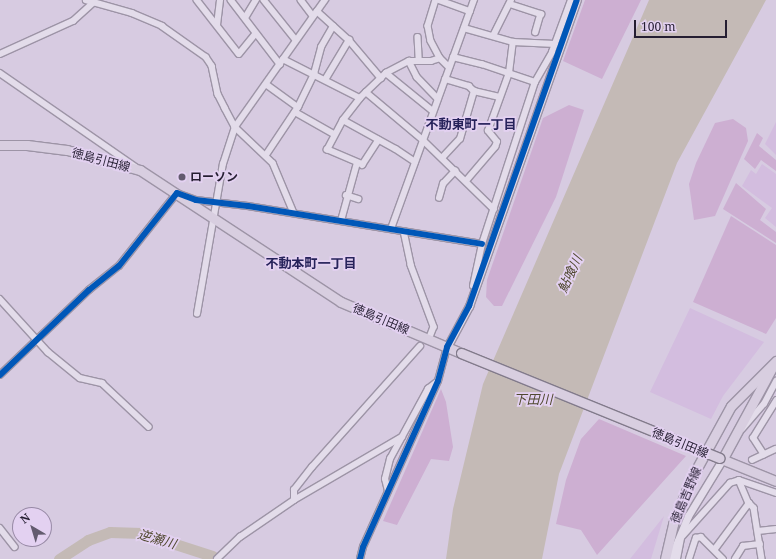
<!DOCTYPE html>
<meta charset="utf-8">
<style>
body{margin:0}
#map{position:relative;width:776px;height:559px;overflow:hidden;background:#d7cbe1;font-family:"Noto Serif","Noto Sans JP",serif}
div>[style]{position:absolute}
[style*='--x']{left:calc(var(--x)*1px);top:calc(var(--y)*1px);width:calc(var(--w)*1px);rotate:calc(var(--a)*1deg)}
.farmland>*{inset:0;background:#d3bddf}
.green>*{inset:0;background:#cdafd2}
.water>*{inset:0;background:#c4bab6}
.river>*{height:11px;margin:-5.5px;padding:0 5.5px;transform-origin:5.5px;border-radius:5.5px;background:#c4bab6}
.roads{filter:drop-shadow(1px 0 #9d94a6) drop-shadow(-1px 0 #9d94a6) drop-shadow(0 1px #9d94a6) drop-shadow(0 -1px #9d94a6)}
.minor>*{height:5.5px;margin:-2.75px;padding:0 2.75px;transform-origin:2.75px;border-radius:2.75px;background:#e3dcea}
.tertiary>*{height:7px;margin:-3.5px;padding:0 3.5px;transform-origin:3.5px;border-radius:3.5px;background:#e3dcea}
.primary>*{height:9px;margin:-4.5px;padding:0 4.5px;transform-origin:4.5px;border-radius:4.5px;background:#d8cee0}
.bridges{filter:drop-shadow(1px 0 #827b8b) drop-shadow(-1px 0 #827b8b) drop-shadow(0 1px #827b8b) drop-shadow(0 -1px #827b8b)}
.primary-bridge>*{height:9px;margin:-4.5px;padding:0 4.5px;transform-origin:4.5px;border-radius:4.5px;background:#d8cee0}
.cycleway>*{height:6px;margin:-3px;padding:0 3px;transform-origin:3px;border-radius:3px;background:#0057b8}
.dots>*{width:11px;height:11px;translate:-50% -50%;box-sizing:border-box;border:2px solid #e3d1f1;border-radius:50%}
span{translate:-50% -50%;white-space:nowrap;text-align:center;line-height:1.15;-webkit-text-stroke:3.5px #e3d1f1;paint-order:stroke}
.street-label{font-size:12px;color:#251e32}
.poi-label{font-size:12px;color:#251e32;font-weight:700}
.left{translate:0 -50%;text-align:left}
.neighbourhood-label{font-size:13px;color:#26225a;font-weight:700}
.water-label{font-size:13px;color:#50492f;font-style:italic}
.north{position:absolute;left:12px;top:507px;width:40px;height:40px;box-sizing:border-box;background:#e3d1f1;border:1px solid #9789a5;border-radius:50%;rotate:322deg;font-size:11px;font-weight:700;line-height:16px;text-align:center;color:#251e32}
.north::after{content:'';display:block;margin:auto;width:14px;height:18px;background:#635b6f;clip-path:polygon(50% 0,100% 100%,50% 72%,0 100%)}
.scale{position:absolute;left:634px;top:20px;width:93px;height:18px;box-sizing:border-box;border:2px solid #251e32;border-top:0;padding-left:5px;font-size:12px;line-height:14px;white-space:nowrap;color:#251e32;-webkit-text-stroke:3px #e3d1f1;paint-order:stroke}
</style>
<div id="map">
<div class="farmland">
<div style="clip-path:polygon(776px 122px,776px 155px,765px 144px)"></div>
<div style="clip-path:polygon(762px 164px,776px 174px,776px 227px,765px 218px,772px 208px,742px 186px,751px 170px,756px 174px)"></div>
<div style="clip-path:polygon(690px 308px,764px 342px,723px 396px,711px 419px,650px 392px)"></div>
<div style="clip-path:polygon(664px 516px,651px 559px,630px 559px)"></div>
</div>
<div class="green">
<div style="clip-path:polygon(585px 0,641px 0,602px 79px,563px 61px)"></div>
<div style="clip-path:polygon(569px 105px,584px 110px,556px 197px,502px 306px,494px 306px,486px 297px,487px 280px,543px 118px)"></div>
<div style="clip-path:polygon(733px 119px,746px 128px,748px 141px,715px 216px,694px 220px,689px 184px,696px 163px,715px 123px)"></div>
<div style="clip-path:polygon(757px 133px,763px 138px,759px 146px,776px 160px,776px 171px,761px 160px,755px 169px,744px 159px)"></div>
<div style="clip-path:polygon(736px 183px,766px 209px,760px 220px,776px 232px,776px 243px,723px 209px)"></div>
<div style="clip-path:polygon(731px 216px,776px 245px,776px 318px,766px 334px,693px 302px)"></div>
<div style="clip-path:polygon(441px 389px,446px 402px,453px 447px,449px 461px,431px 459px,397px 525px,383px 521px)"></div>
<div style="clip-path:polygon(599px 419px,686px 456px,597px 555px,581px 530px,556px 524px,566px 480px,581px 439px)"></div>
</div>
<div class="water">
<div style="clip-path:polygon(649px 0,766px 0,677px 163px,559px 474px,542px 559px,446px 559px,453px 509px,483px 384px)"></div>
</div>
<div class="river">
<div style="--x:59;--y:559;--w:35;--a:-33"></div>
<div style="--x:88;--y:540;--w:23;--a:-20"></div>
<div style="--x:110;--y:532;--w:31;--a:2"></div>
<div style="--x:141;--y:533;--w:75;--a:17.9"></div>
</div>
<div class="roads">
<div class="minor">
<div style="--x:86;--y:0;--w:48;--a:15.8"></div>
<div style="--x:132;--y:13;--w:33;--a:23"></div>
<div style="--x:162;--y:26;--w:54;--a:35.2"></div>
<div style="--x:206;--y:57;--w:11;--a:56"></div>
<div style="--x:212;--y:66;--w:29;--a:78"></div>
<div style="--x:218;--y:94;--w:16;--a:63"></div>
<div style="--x:225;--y:108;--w:21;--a:62"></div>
<div style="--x:235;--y:127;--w:52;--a:43.5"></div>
<div style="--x:273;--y:163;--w:54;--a:67.2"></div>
<div style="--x:197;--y:0;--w:68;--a:52.1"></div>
<div style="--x:239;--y:54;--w:26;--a:-51"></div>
<div style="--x:231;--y:0;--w:81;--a:52.6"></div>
<div style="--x:264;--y:0;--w:51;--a:51.3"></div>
<div style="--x:301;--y:0;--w:20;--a:53"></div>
<div style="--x:436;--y:0;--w:27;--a:107"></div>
<div style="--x:428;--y:26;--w:15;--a:79"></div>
<div style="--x:431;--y:41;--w:19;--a:62"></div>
<div style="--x:440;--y:58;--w:13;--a:45"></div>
<div style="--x:439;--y:0;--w:33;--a:20"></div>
<div style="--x:510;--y:4;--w:33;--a:18"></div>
<div style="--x:541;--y:14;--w:19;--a:106"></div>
<div style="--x:317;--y:11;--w:43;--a:42.2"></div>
<div style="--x:349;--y:40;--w:50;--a:49.9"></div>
<div style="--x:245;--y:18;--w:21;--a:-59"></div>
<div style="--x:217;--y:25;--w:25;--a:-83"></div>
<div style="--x:464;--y:28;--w:51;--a:15.9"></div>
<div style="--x:513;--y:42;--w:42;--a:2.7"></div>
<div style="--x:493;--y:36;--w:40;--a:-63.4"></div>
<div style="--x:418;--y:37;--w:22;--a:87"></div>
<div style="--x:0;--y:54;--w:80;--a:-24.3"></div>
<div style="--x:73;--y:21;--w:27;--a:-42"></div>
<div style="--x:453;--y:57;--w:30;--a:14"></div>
<div style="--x:482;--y:64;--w:56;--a:18.8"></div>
<div style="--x:283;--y:59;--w:86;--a:26.9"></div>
<div style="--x:409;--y:61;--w:18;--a:63"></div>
<div style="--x:417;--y:77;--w:30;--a:46"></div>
<div style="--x:0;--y:73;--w:165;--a:34.7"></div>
<div style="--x:386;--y:73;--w:60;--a:39"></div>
<div style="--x:445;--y:79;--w:25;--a:16"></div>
<div style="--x:469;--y:86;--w:7;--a:45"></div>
<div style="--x:474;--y:91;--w:26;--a:13"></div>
<div style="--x:325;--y:80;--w:47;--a:-59"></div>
<div style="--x:266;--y:84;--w:39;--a:36"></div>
<div style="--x:366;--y:92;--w:75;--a:40.1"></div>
<div style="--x:423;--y:140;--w:99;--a:44.2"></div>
<div style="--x:295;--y:112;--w:45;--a:29.4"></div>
<div style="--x:343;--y:120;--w:60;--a:28.7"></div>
<div style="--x:396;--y:149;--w:23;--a:34"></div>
<div style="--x:379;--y:140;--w:30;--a:123"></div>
<div style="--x:363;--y:165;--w:39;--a:-157"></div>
<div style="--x:327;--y:150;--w:34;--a:-62"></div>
<div style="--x:343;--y:120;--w:28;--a:-52"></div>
<div style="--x:360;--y:98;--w:36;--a:-44"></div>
<div style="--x:386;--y:73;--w:26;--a:-28"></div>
<div style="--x:409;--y:61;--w:22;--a:0"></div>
<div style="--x:431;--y:61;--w:9;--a:-18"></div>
<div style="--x:266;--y:155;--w:58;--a:-56.3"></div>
<div style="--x:298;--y:107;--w:37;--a:-64"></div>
<div style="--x:314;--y:74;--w:28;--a:-75"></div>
<div style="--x:321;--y:47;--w:24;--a:-60"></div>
<div style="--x:442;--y:158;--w:26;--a:-47"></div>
<div style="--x:460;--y:139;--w:50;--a:-73.7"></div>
<div style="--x:466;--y:181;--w:45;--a:-49.5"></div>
<div style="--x:495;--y:147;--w:5;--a:-68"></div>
<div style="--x:497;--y:142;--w:14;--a:-129"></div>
<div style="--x:488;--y:131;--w:62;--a:-70.1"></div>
<div style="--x:509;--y:73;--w:31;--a:-83"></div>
<div style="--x:346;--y:195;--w:13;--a:18"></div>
<div style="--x:439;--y:198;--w:15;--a:-74"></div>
<div style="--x:443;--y:184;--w:18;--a:-47"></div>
<div style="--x:341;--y:221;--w:60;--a:-74.6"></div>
<div style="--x:391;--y:229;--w:244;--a:-70.1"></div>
<div style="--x:404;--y:231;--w:35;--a:78"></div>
<div style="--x:411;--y:265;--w:66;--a:69.6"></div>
<div style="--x:434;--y:327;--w:9;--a:111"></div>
<div style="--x:473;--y:286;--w:43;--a:-77.9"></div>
<div style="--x:482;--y:244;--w:170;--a:-71.9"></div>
<div style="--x:535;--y:82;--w:34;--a:-60"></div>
<div style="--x:552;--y:52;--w:55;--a:-69.9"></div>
<div style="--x:0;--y:299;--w:72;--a:47.8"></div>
<div style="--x:48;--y:352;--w:41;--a:39.1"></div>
<div style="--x:80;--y:378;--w:23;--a:13"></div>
<div style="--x:102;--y:383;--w:64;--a:43.1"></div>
<div style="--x:197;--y:314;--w:152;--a:-80.2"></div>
<div style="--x:223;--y:164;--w:39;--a:-72"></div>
<div style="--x:235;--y:127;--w:156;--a:-54.7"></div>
<div style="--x:0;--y:375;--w:123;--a:-43.7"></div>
<div style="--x:89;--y:290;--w:38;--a:-39"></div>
<div style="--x:119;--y:266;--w:93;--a:-51.5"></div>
<div style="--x:177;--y:193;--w:20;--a:20"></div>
<div style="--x:196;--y:200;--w:52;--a:6.6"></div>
<div style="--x:248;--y:206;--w:237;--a:9.2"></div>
<div style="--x:742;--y:429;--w:33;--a:-49"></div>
<div style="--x:764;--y:404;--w:26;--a:-62"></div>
<div style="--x:764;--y:455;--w:20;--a:-123"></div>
<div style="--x:753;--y:438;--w:44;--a:-58.1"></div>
<div style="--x:752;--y:460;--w:26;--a:-25"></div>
<div style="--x:739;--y:480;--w:25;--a:67"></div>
<div style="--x:749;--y:503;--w:7;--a:45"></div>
<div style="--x:754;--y:508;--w:52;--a:81.1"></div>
<div style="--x:388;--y:491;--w:12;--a:-104"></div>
<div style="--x:385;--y:479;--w:21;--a:-76"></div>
<div style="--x:390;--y:459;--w:80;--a:-61.5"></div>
<div style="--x:428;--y:389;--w:11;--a:-38"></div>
<div style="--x:294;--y:500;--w:10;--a:-90"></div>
<div style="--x:294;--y:490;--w:29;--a:-52"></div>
<div style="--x:312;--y:467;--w:162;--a:-48.2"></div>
<div style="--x:0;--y:528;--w:24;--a:52"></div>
<div style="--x:758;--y:531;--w:18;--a:-6"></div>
<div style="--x:678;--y:541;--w:78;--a:-48.1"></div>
<div style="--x:730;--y:483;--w:9;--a:-18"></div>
<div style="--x:739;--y:480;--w:39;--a:19"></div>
<div style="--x:715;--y:549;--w:57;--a:-53.5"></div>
<div style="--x:217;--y:559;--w:32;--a:-44"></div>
<div style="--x:240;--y:537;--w:65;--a:-34.4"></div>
<div style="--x:294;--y:500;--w:125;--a:-30.3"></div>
<div style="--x:360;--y:559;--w:12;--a:-76"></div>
<div style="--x:363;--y:547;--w:182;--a:-65.7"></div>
<div style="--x:438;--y:381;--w:35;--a:-75"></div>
<div style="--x:677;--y:559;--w:20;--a:-79"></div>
<div style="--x:689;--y:559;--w:22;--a:-72"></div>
<div style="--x:696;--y:538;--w:5;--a:-11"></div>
<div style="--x:701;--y:537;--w:31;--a:45"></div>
<div style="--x:735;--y:559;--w:15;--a:-58"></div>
<div style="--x:743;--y:546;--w:17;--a:-7"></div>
</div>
<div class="tertiary">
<div style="--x:447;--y:347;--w:47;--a:-61.8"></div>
<div style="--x:469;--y:306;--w:324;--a:-70.6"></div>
<div style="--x:670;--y:559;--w:47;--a:-67.3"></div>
<div style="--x:688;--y:516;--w:66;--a:-58.7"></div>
</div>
<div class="primary">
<div style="--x:0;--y:145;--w:27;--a:0"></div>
<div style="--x:27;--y:145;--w:40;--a:7.1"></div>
<div style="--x:67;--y:150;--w:76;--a:15.3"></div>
<div style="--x:140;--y:170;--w:240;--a:33.3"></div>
<div style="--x:341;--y:302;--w:130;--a:23"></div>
<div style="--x:719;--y:458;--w:61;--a:22"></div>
<div style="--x:722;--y:460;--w:105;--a:-61.5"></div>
<div style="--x:665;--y:559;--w:36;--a:-77"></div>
<div style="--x:673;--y:524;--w:48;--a:-68.2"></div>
<div style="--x:691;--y:479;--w:83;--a:-61.3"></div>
<div style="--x:731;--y:406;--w:64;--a:-45"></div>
</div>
</div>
<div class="bridges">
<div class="primary-bridge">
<div style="--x:461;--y:353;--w:279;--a:22.1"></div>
</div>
</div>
<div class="cycleway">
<div style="--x:0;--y:375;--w:123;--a:-43.7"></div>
<div style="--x:89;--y:290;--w:38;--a:-39"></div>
<div style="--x:119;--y:266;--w:93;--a:-51.5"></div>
<div style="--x:177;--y:193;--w:20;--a:20"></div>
<div style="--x:196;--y:200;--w:52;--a:6.6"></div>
<div style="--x:248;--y:206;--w:237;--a:9.2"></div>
<div style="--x:360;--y:559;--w:12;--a:-76"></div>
<div style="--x:363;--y:547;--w:182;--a:-65.7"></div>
<div style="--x:438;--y:381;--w:35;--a:-75"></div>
<div style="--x:447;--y:347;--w:47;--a:-61.8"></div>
<div style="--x:469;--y:306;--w:324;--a:-70.6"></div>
</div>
<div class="dots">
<div style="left:182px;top:177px;background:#635b6f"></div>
</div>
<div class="street-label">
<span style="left:101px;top:160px;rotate:15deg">徳島引田線</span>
<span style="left:381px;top:319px;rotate:23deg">徳島引田線</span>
<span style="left:680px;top:443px;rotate:22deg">徳島引田線</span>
<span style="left:686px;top:495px;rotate:-67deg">徳島吉野線</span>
</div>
<div class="poi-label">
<span class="left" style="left:190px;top:177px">ローソン</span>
</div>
<div class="neighbourhood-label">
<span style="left:471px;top:124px">不動東町一丁目</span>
<span style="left:311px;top:263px">不動本町一丁目</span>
</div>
<div class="water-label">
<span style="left:570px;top:274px;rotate:-65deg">鮎喰川</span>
<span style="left:533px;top:399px">下田川</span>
<span style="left:157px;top:539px;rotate:16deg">逆瀬川</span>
</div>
<div class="north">N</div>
<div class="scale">100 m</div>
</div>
